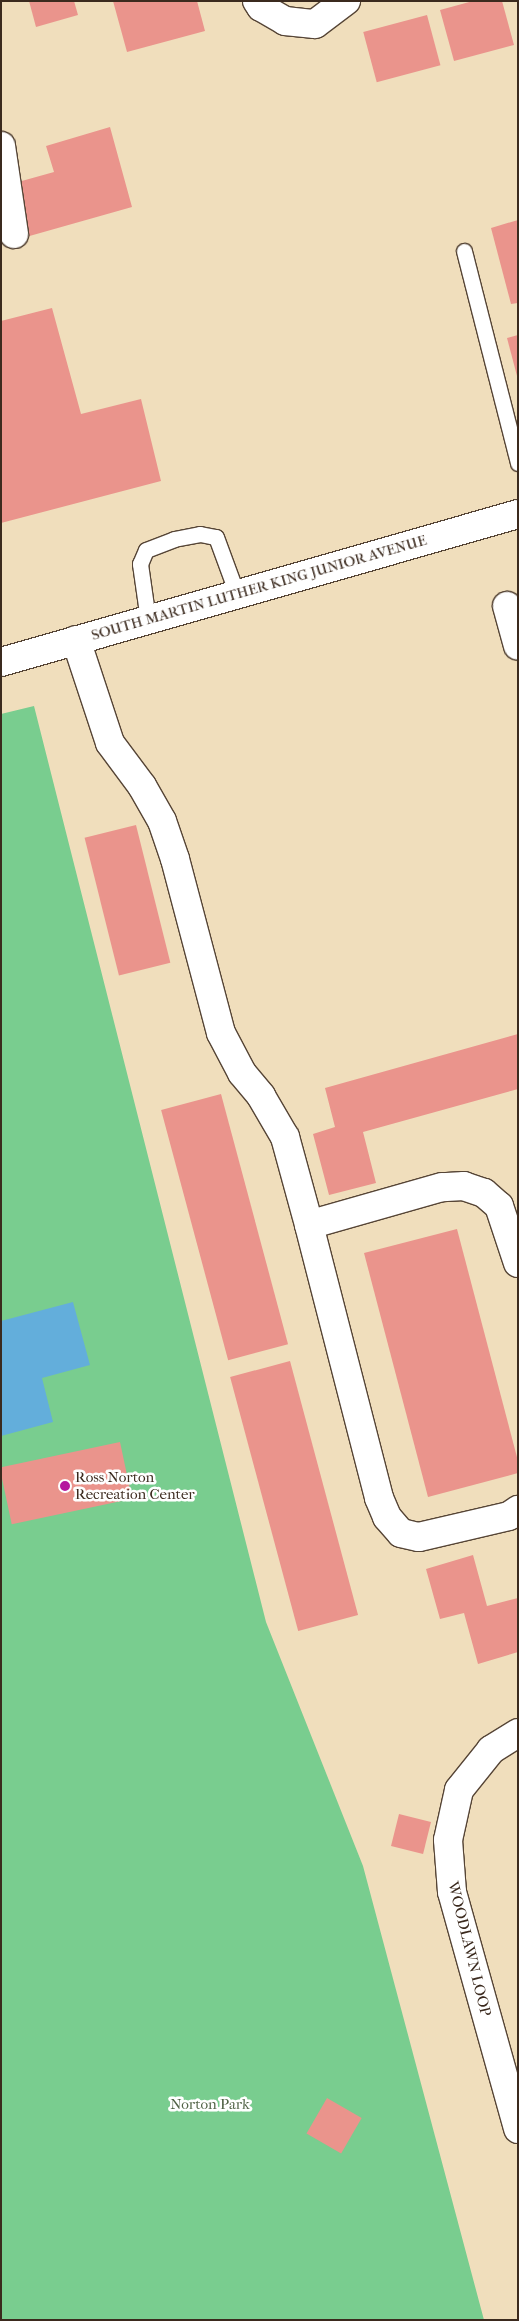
<!DOCTYPE html>
<style>
body{margin:0}
#map{position:relative;width:519px;height:2321px;overflow:hidden;background:#f0debc;font-family:"IM FELL French Canon",serif}
div>[style]{position:absolute}
[style*='--x']{left:calc(var(--x)*1px);top:calc(var(--y)*1px);width:calc(var(--w)*1px);rotate:calc(var(--a)*1deg)}
.green>*{inset:0;background:#79cd8f}
.water>*{inset:0;background:#63aedb}
.building>*{inset:0;background:#ea948c;transform-origin:0 0}
.roads{filter:drop-shadow(1px 0 #564536) drop-shadow(-1px 0 #564536) drop-shadow(0 1px #564536) drop-shadow(0 -1px #564536)}
.service>*{height:15px;margin:-7.5px;padding:0 7.5px;transform-origin:7.5px;border-radius:7.5px;background:#fff}
.minor>*{height:28px;margin:-14px;padding:0 14px;transform-origin:14px;border-radius:14px;background:#fff}
.tertiary>*{height:28px;margin:-14px;padding:0 14px;transform-origin:14px;border-radius:14px;background:#fff}
.dots>*{width:14px;height:14px;translate:-50% -50%;box-sizing:border-box;border:2px solid #fff;border-radius:50%}
span{translate:-50% -50%;white-space:nowrap;text-align:center;line-height:1.15;-webkit-text-stroke:5px #fff;paint-order:stroke}
.street-label{font-size:15px;color:#3b2a1e}
.poi-label{font-size:15px;color:#3b2a1e}
.left{translate:0 -50%;text-align:left}
.park-label{font-size:15px;color:#516346}
.frame{position:absolute;inset:0;border:2px solid #3b2a1e;pointer-events:none}
</style>
<div id="map">
<div class="green">
<div style="clip-path:polygon(34px 706px,266px 1622px,363px 1866px,484px 2320px,1px 2320px,1px 714px)"></div>
</div>
<div class="water">
<div style="clip-path:polygon(73px 1302px,90px 1365px,42px 1378px,53px 1422px,1px 1436px,1px 1321px)"></div>
</div>
<div class="building">
<div style="clip-path:polygon(29px 1px,74px 1px,78px 15px,36px 27px)"></div>
<div style="clip-path:polygon(113px 1px,197px 1px,205px 31px,127px 52px)"></div>
<div style="clip-path:polygon(473px 1px,502px 1px,514px 45px,454px 61px,440px 10px)"></div>
<div style="left:427px;top:15px;width:52px;height:66px;rotate:75deg"></div>
<div style="clip-path:polygon(110px 127px,132px 207px,26px 237px,11px 184px,54px 172px,46px 146px)"></div>
<div style="clip-path:polygon(518px 220px,518px 303px,511px 304px,491px 228px)"></div>
<div style="clip-path:polygon(52px 308px,81px 414px,141px 399px,161px 481px,1px 523px,1px 321px)"></div>
<div style="clip-path:polygon(518px 335px,518px 376px,517px 376px,507px 338px)"></div>
<div style="left:136px;top:825px;width:142px;height:53px;rotate:76deg"></div>
<div style="clip-path:polygon(518px 1034px,518px 1089px,363px 1132px,376px 1183px,329px 1195px,313px 1134px,335px 1127px,325px 1088px)"></div>
<div style="left:221px;top:1094px;width:259px;height:62px;rotate:75deg"></div>
<div style="clip-path:polygon(457px 1229px,518px 1461px,518px 1473px,428px 1497px,364px 1253px)"></div>
<div style="left:290px;top:1361px;width:263px;height:62px;rotate:75deg"></div>
<div style="left:120px;top:1442px;width:58px;height:123px;rotate:78deg"></div>
<div style="clip-path:polygon(473px 1555px,487px 1606px,518px 1598px,518px 1652px,478px 1664px,464px 1613px,440px 1619px,426px 1569px)"></div>
<div style="left:399px;top:1814px;width:33px;height:33px;rotate:14deg"></div>
<div style="left:327px;top:2098px;width:40px;height:41px;rotate:30deg"></div>
</div>
<div class="roads">
<div class="service">
<div style="--x:464;--y:251;--w:219;--a:75.7"></div>
<div style="--x:148;--y:620;--w:57;--a:-98.1"></div>
<div style="--x:140;--y:564;--w:15;--a:-67"></div>
<div style="--x:146;--y:550;--w:30;--a:-21"></div>
<div style="--x:174;--y:539;--w:26;--a:-11"></div>
<div style="--x:200;--y:534;--w:16;--a:11"></div>
<div style="--x:216;--y:537;--w:61;--a:69.8"></div>
</div>
<div class="minor">
<div style="--x:257;--y:1;--w:7;--a:56"></div>
<div style="--x:261;--y:7;--w:28;--a:30"></div>
<div style="--x:285;--y:21;--w:30;--a:6"></div>
<div style="--x:315;--y:24;--w:39;--a:-37"></div>
<div style="--x:1;--y:146;--w:89;--a:81.6"></div>
<div style="--x:507;--y:606;--w:41;--a:74.6"></div>
<div style="--x:76;--y:640;--w:108;--a:71.7"></div>
<div style="--x:110;--y:743;--w:54;--a:53.3"></div>
<div style="--x:142;--y:786;--w:40;--a:60.3"></div>
<div style="--x:162;--y:821;--w:40;--a:71.1"></div>
<div style="--x:175;--y:859;--w:180;--a:75.2"></div>
<div style="--x:221;--y:1033;--w:45;--a:62.3"></div>
<div style="--x:242;--y:1073;--w:30;--a:50"></div>
<div style="--x:261;--y:1096;--w:48;--a:59.7"></div>
<div style="--x:285;--y:1137;--w:91;--a:74.7"></div>
<div style="--x:518;--y:1263;--w:60;--a:-108.4"></div>
<div style="--x:499;--y:1206;--w:20;--a:-139"></div>
<div style="--x:484;--y:1193;--w:21;--a:-161"></div>
<div style="--x:464;--y:1186;--w:22;--a:177"></div>
<div style="--x:442;--y:1187;--w:138;--a:164.1"></div>
<div style="--x:309;--y:1225;--w:282;--a:75.6"></div>
<div style="--x:379;--y:1498;--w:21;--a:67"></div>
<div style="--x:387;--y:1517;--w:21;--a:49"></div>
<div style="--x:401;--y:1533;--w:18;--a:13"></div>
<div style="--x:419;--y:1537;--w:92;--a:-13.1"></div>
<div style="--x:509;--y:1516;--w:11;--a:-34"></div>
<div style="--x:518;--y:1733;--w:32;--a:148"></div>
<div style="--x:491;--y:1750;--w:51;--a:128.7"></div>
<div style="--x:459;--y:1790;--w:51;--a:102.4"></div>
<div style="--x:448;--y:1840;--w:52;--a:85.6"></div>
<div style="--x:452;--y:1892;--w:246;--a:74.4"></div>
</div>
<div class="tertiary">
<div style="--x:1;--y:662;--w:538;--a:-15.97"></div>
</div>
</div>
<div class="dots">
<div style="left:65px;top:1486px;background:#b5179e"></div>
</div>
<div class="street-label">
<span style="left:259px;top:588px;rotate:-16deg">SOUTH MARTIN LUTHER KING JUNIOR AVENUE</span>
<span style="left:469px;top:1949px;rotate:76deg">WOODLAWN LOOP</span>
</div>
<div class="poi-label">
<span class="left" style="left:75px;top:1486px">Ross Norton<br>Recreation Center</span>
</div>
<div class="park-label">
<span style="left:210px;top:2105px">Norton Park</span>
</div>
<div class="frame"></div>
</div>
